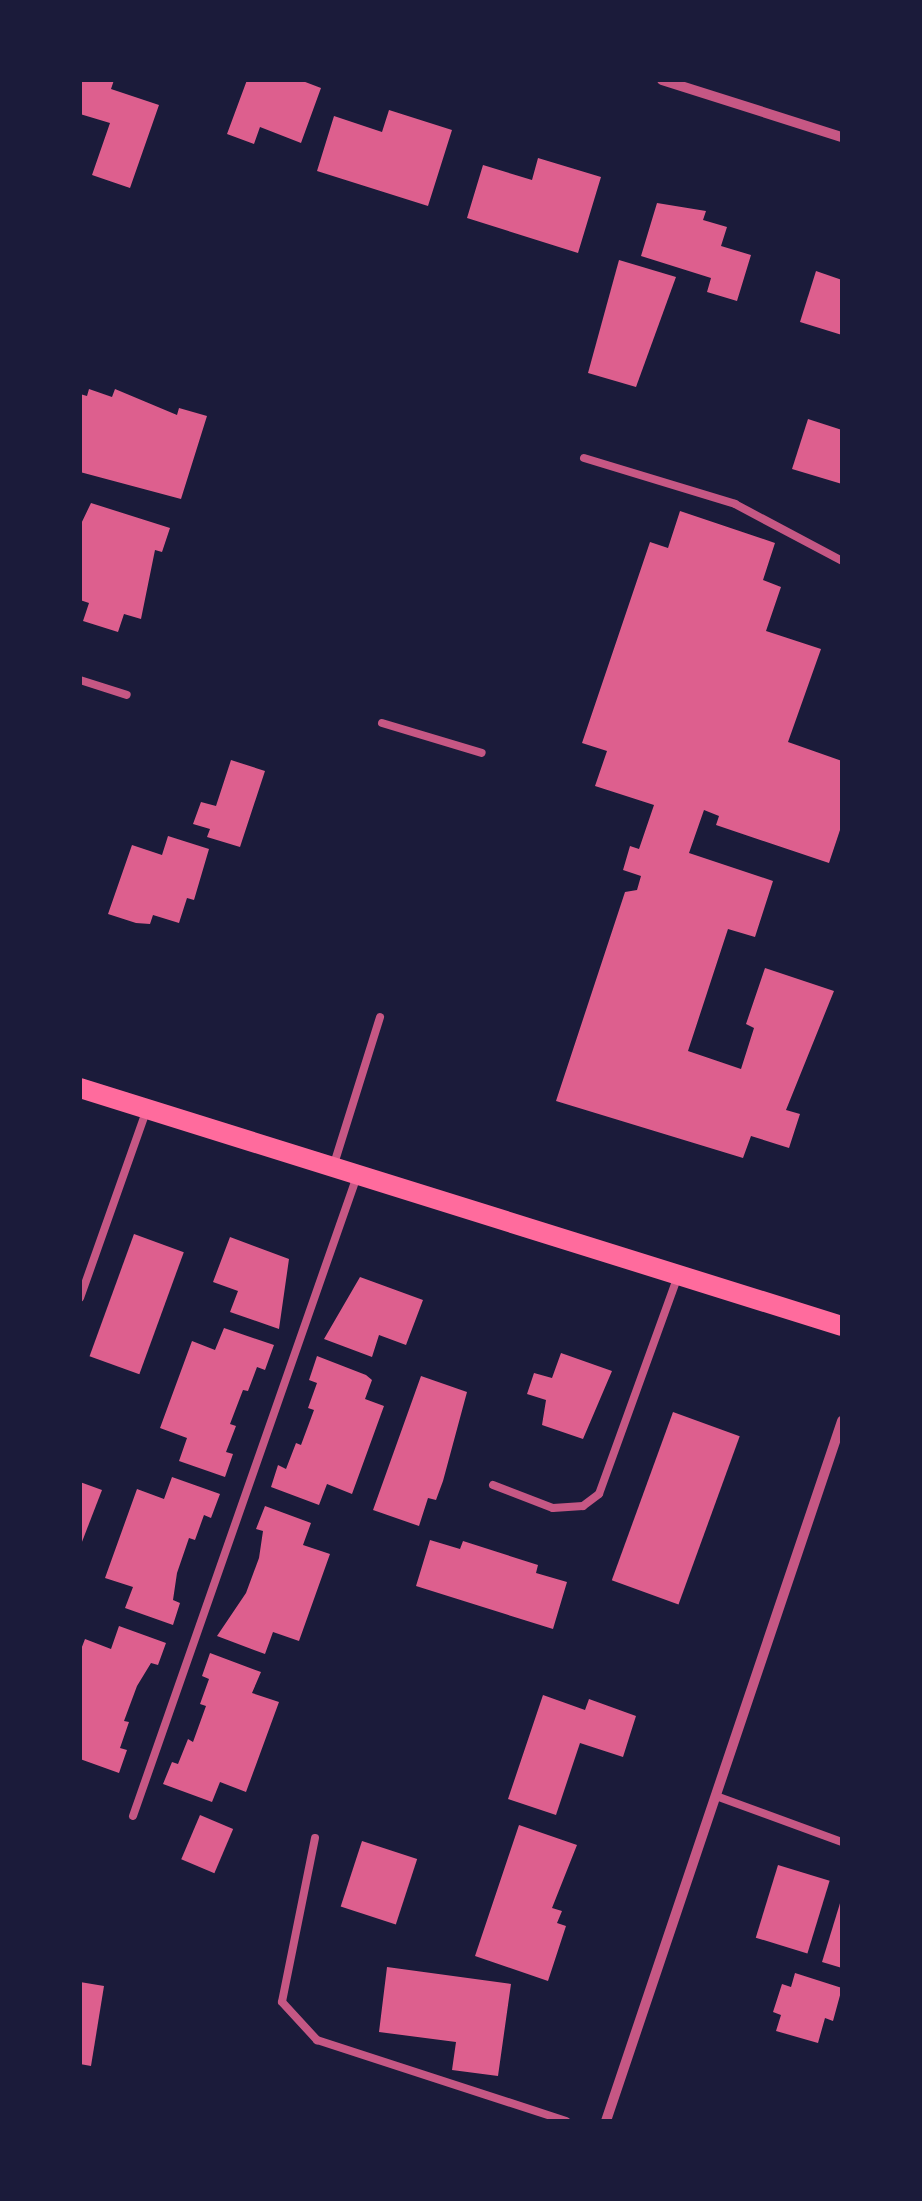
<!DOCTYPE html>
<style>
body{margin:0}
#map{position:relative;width:922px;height:2201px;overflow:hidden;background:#1b1b3a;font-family:"PT Sans Narrow",sans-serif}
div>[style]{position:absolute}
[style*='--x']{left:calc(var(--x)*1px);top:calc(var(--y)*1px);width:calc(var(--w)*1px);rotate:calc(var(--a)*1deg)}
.building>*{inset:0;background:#dd5f8e;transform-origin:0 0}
.service>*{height:8px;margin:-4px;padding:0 4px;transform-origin:4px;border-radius:4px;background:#c65784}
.minor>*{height:10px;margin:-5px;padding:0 5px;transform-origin:5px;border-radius:5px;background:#c65784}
.secondary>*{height:20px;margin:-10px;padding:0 10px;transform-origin:10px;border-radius:10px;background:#ff6b9d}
span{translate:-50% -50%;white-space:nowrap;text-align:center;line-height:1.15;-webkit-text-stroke:8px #1b1b3a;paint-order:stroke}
.frame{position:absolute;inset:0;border:82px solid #1b1b3a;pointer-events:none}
</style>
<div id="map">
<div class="building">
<div style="clip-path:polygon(80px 80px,114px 80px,111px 89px,159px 105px,130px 188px,92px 175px,110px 123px,80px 114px)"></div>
<div style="clip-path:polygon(247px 80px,300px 80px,321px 88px,301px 143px,260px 127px,254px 144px,227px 134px)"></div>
<div style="clip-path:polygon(389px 110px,452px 130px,428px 206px,317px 171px,334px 116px,382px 132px)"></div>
<div style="clip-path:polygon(538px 158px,601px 177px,578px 253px,467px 218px,483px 165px,532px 180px)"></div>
<div style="clip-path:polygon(657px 203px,706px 211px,703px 220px,727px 227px,721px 246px,751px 255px,737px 301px,707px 292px,711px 278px,641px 256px)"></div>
<div style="clip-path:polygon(619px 260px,676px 277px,636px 387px,588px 373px)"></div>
<div style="clip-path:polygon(816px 271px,842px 280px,842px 335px,800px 322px)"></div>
<div style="clip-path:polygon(89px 389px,112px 397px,115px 389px,177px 415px,179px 408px,207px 416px,181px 499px,80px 472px,80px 394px,87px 396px)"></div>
<div style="clip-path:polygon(808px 419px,842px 430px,842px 484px,792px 469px)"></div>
<div style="clip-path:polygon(91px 503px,170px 528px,162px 552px,155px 550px,141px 619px,124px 614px,118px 632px,83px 621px,89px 603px,80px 600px,80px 526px)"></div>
<div style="clip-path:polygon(680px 511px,775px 543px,763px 580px,781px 587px,766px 631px,821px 649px,788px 742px,842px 761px,842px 824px,829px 863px,716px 825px,719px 816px,704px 810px,689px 853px,773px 881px,755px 937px,728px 929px,688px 1051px,741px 1069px,754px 1028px,746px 1024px,765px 968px,834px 991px,786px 1110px,800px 1114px,789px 1148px,751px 1136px,743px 1158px,556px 1101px,625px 892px,637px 890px,641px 876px,623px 870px,630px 846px,639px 849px,654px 805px,595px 786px,607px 751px,582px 743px,650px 542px,668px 548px)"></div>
<div style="clip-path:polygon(231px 760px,265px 771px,240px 847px,207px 837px,210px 829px,193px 824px,201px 802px,216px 806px)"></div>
<div style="clip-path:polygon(168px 836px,209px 849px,194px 900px,187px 898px,179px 923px,153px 915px,150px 924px,136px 923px,108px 914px,132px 845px,162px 855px)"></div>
<div style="left:134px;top:1234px;width:53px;height:130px;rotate:20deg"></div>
<div style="clip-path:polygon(230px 1237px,289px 1259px,279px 1329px,230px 1312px,238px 1291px,213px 1282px)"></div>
<div style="clip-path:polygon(360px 1277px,423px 1300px,406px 1345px,379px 1335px,372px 1357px,324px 1339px)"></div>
<div style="clip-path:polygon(224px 1328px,274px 1345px,265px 1370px,257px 1367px,248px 1391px,243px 1390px,230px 1424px,236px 1426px,226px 1452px,233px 1454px,225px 1477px,179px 1461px,187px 1438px,160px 1428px,192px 1341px,215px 1350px)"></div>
<div style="clip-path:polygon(561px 1353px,612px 1371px,583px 1439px,542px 1425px,546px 1400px,527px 1394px,534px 1373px,552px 1378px)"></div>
<div style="clip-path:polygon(317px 1356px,366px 1375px,372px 1380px,365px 1399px,384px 1406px,352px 1494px,327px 1484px,319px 1505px,271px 1487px,278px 1465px,286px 1469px,296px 1443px,301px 1445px,314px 1410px,308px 1408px,317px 1383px,309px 1380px)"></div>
<div style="clip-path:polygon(421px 1376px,467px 1392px,443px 1481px,436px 1500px,428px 1498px,419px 1526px,373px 1510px)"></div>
<div style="left:673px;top:1412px;width:71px;height:179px;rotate:20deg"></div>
<div style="clip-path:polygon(172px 1477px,220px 1494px,211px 1518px,204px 1515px,195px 1540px,189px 1538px,177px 1573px,173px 1600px,180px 1603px,173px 1625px,125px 1608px,133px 1587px,105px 1578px,137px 1489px,164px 1499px)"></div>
<div style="clip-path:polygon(80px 1482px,102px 1490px,80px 1547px)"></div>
<div style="clip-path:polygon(265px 1506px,311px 1523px,303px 1545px,330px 1554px,299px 1641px,273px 1632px,265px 1654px,217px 1636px,246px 1593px,259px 1558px,263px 1531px,256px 1529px)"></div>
<div style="clip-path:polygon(430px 1540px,460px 1549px,463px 1541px,538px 1565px,536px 1573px,567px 1582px,553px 1629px,416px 1586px)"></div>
<div style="clip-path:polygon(119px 1626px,166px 1643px,158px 1665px,151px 1663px,137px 1686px,124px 1721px,129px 1722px,120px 1748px,127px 1750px,119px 1773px,80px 1759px,80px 1652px,85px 1639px,111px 1649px)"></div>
<div style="clip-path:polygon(210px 1653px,261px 1672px,252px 1693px,279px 1702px,246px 1792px,220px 1782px,212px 1802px,163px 1784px,172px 1762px,178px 1764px,188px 1739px,193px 1742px,206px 1706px,200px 1704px,209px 1679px,202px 1676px)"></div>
<div style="clip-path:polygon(543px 1695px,585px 1710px,589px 1699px,636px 1716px,623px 1757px,580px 1743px,556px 1815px,508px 1799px)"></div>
<div style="left:200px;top:1815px;width:36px;height:48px;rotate:23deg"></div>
<div style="clip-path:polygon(519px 1825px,577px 1845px,552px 1908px,562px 1911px,557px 1923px,566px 1926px,548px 1981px,475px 1956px)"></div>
<div style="left:362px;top:1841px;width:58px;height:69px;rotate:18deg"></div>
<div style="left:778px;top:1865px;width:54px;height:76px;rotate:17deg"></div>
<div style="clip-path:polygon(841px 1900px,842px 1900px,842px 1968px,822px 1962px)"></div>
<div style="clip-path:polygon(387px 1967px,511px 1984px,498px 2076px,452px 2070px,456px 2042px,379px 2032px)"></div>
<div style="clip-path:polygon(795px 1973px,842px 1988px,833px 2021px,825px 2018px,818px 2043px,776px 2031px,781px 2015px,773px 2012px,782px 1984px,791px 1987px)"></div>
<div style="clip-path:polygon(80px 1982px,104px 1986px,91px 2066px,80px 2064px)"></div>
</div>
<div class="service">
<div style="--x:584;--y:458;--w:158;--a:16.9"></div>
<div style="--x:735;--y:504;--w:121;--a:28"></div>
<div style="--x:80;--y:680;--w:49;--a:17.7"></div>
<div style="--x:382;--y:723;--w:104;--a:16.7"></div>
<div style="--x:334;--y:1164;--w:154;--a:-72.6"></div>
<div style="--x:80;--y:1298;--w:201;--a:-70.5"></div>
<div style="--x:493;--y:1485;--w:64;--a:21"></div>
<div style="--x:553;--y:1508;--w:30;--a:-4"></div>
<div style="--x:583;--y:1506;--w:20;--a:-37"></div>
<div style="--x:599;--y:1494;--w:232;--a:-70.1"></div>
<div style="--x:716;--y:1796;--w:134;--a:20.1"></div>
<div style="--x:133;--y:1816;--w:678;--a:-70.71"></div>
<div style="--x:315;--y:1838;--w:167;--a:101.4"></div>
<div style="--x:282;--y:2002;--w:52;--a:47.4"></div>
<div style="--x:317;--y:2040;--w:262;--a:18"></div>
</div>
<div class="minor">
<div style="--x:662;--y:80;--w:189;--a:17.6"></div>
<div style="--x:606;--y:2121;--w:739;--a:-71.37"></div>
</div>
<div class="secondary">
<div style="--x:80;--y:1088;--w:798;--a:17.35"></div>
</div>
<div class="frame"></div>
</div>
